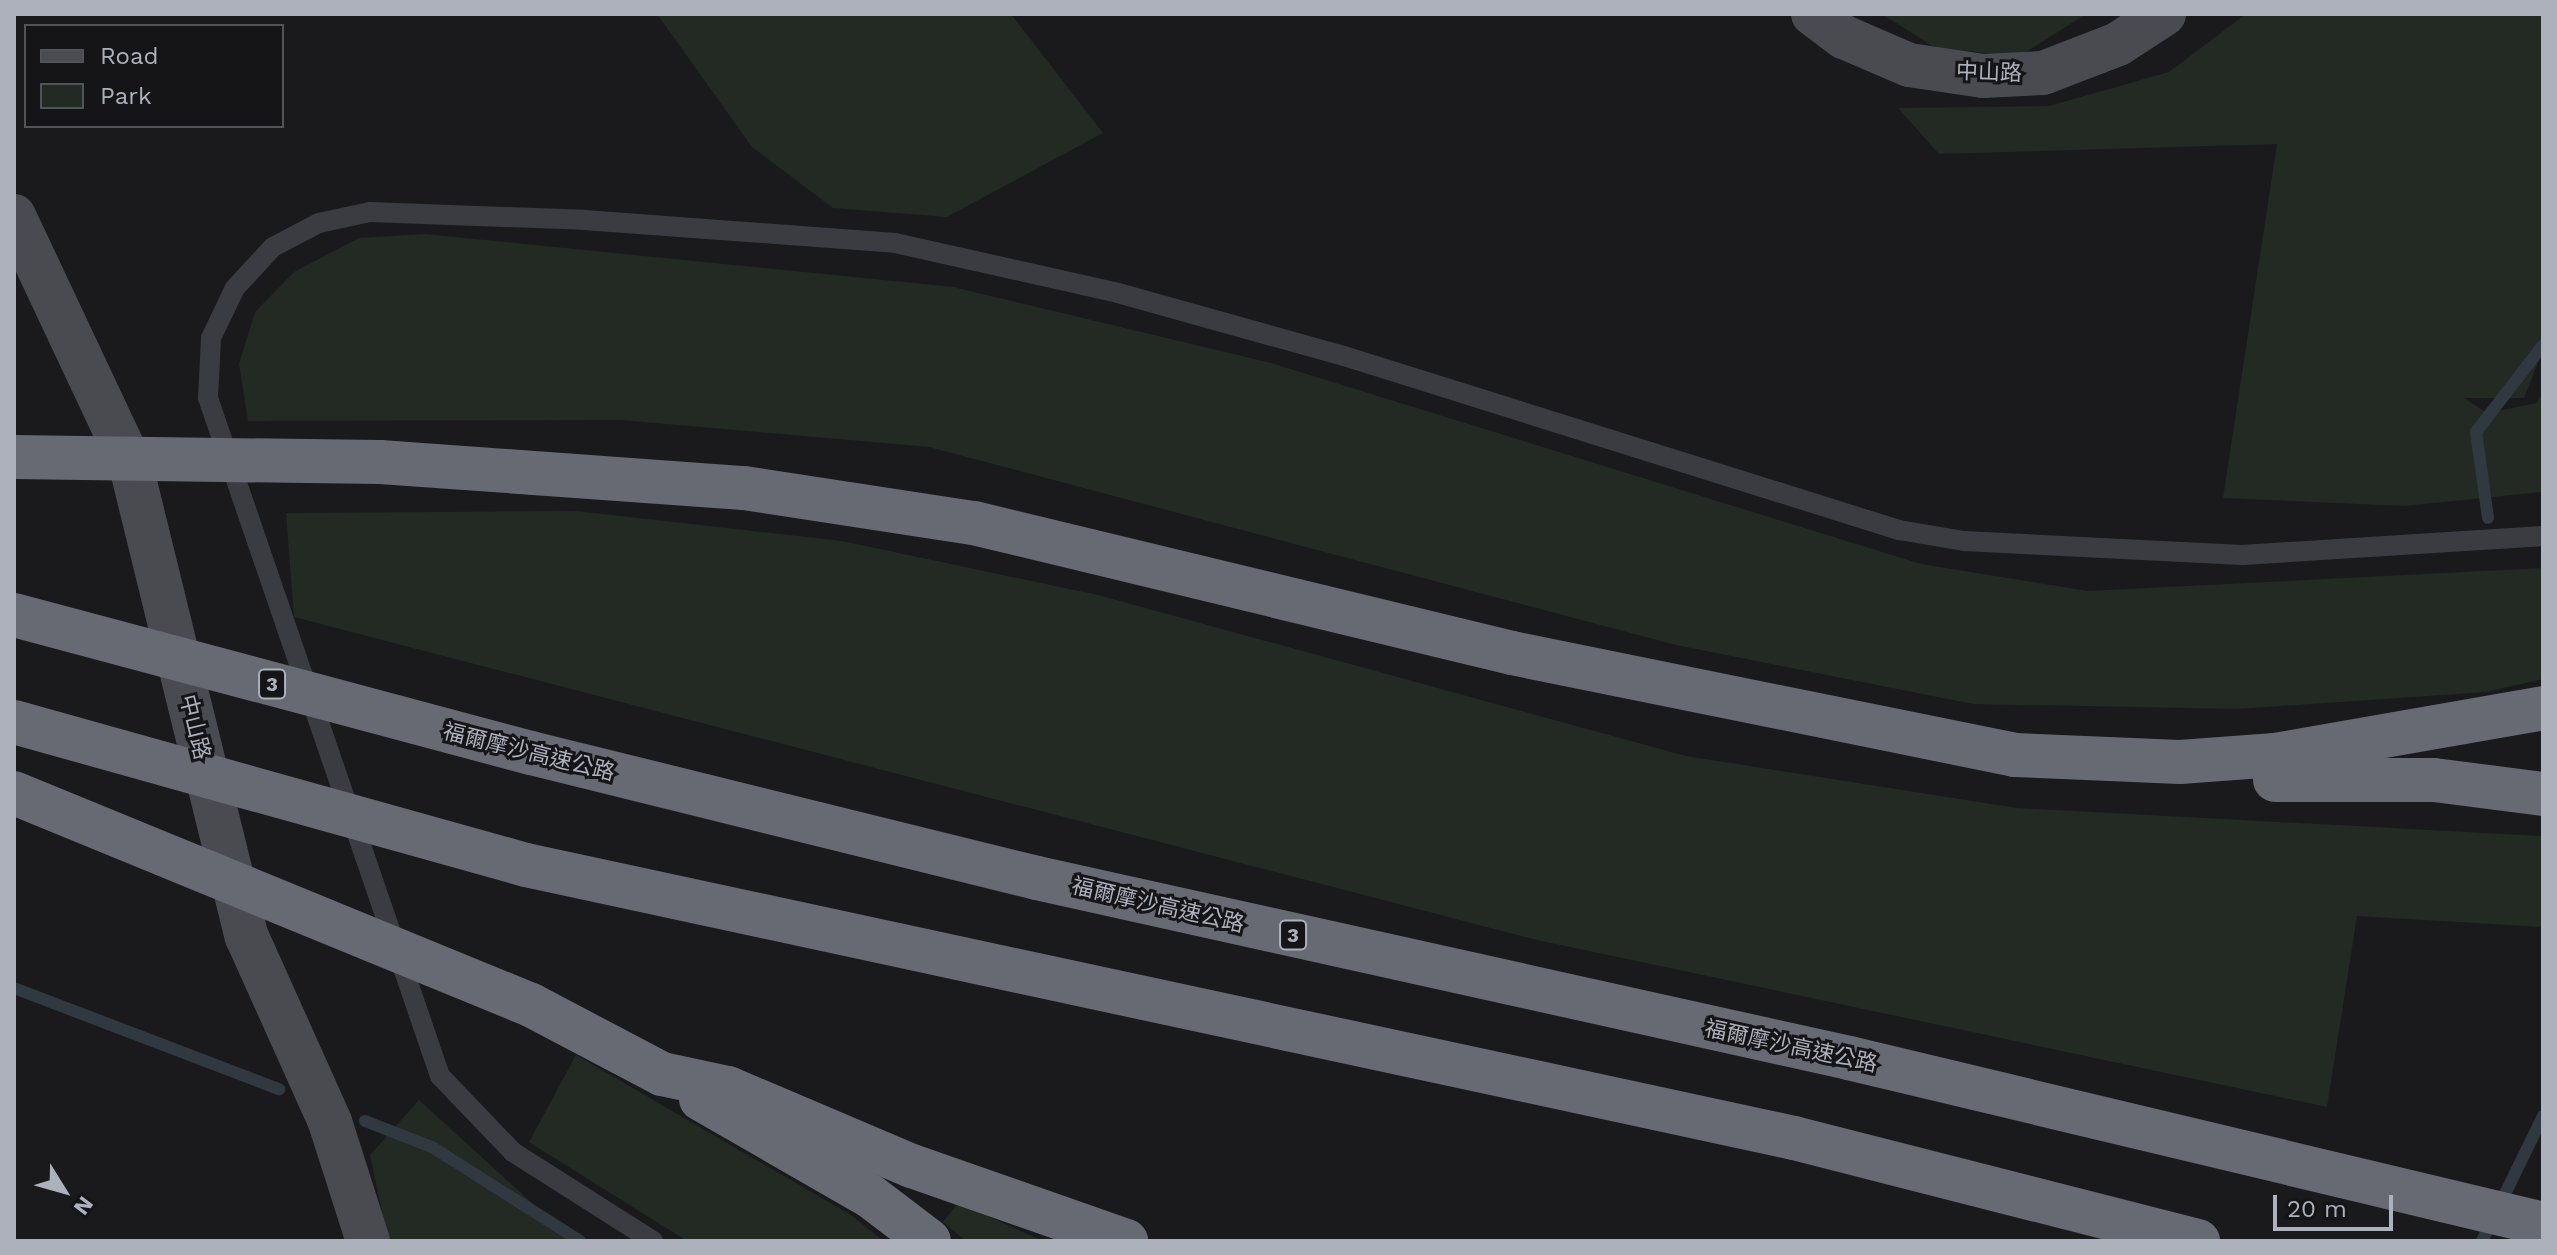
<!DOCTYPE html>
<meta charset="utf-8">
<style>
body{margin:0}
#map{position:relative;width:2557px;height:1255px;overflow:hidden;background:#1a1a1c;font-family:"Work Sans","Noto Sans TC",sans-serif}
div>[style]{position:absolute}
[style*='--x']{left:calc(var(--x)*1px);top:calc(var(--y)*1px);width:calc(var(--w)*1px);rotate:calc(var(--a)*1deg)}
.green>*{inset:0;background:#222a23}
.stream>*{height:12px;margin:-6px;padding:0 6px;transform-origin:6px;border-radius:6px;background:#303940}
.lane>*{height:20px;margin:-10px;padding:0 10px;transform-origin:10px;border-radius:10px;background:#3b3c41}
.secondary>*{height:44px;margin:-22px;padding:0 22px;transform-origin:22px;border-radius:22px;background:#494b51}
.highway>*{height:44px;margin:-22px;padding:0 22px;transform-origin:22px;border-radius:22px;background:#676a72}
.highway-bridge>*{height:44px;margin:-22px;padding:0 22px;transform-origin:22px;border-radius:22px;background:#676a72}
span{translate:-50% -50%;white-space:nowrap;text-align:center;line-height:1.15;-webkit-text-stroke:6px #151517;paint-order:stroke}
.shield-label span{padding:2px 6px;background:#151517;border:2px solid;border-radius:6px;-webkit-text-stroke-width:0}
.shield-label{font-size:20px;color:#adb1bb;font-weight:700}
.street-label{font-size:22px;color:#adb1bb}
.frame{position:absolute;inset:0;border:16px solid #adb1bb;pointer-events:none}
.legend{position:absolute;left:24px;top:24px;width:260px;height:104px;box-sizing:border-box;background:#151517;border:2px solid #525359;margin:0;padding:10px 14px;list-style:none;font-size:24px;color:#adb1bb}
.legend li{display:flex;align-items:center;gap:16px;height:40px}
.legend b{width:40px;border:2px solid #525359}
.north{position:absolute;left:24px;top:1151px;width:80px;height:80px;-webkit-text-stroke:6px #151517;paint-order:stroke;rotate:127deg;font-size:22px;font-weight:700;line-height:32px;text-align:center;color:#adb1bb}
.north::after{content:'';display:block;margin:auto;width:28px;height:36px;background:#adb1bb;clip-path:polygon(50% 0,100% 100%,50% 72%,0 100%)}
.scale{position:absolute;left:2273px;top:1195px;width:120px;height:36px;box-sizing:border-box;border:4px solid #adb1bb;border-top:0;padding-left:10px;font-size:24px;line-height:28px;white-space:nowrap;color:#adb1bb;-webkit-text-stroke:6px #151517;paint-order:stroke}
</style>
<div id="map">
<div class="green">
<div style="clip-path:polygon(657px 14px,1011px 14px,1103px 133px,947px 217px,833px 208px,752px 147px)"></div>
<div style="clip-path:polygon(1882px 14px,2086px 14px,2018px 57px,1934px 47px)"></div>
<div style="clip-path:polygon(2246px 14px,2543px 14px,2543px 350px,2524px 398px,2464px 398px,2487px 413px,2537px 403px,2543px 391px,2543px 492px,2404px 506px,2223px 498px,2277px 144px,1939px 154px,1898px 108px,2049px 106px,2169px 72px)"></div>
<div style="clip-path:polygon(425px 234px,953px 287px,1271px 363px,1921px 564px,2088px 591px,2543px 568px,2543px 679px,2486px 692px,2237px 709px,1973px 704px,1676px 645px,929px 447px,621px 420px,248px 421px,239px 364px,255px 312px,294px 272px,359px 238px)"></div>
<div style="clip-path:polygon(576px 511px,842px 541px,1098px 595px,1686px 756px,2017px 808px,2543px 836px,2543px 927px,2357px 916px,2327px 1107px,1537px 940px,294px 617px,286px 513px)"></div>
<div style="clip-path:polygon(576px 1055px,851px 1215px,883px 1241px,687px 1241px,529px 1142px)"></div>
<div style="clip-path:polygon(419px 1100px,543px 1213px,589px 1241px,388px 1241px,370px 1155px)"></div>
<div style="clip-path:polygon(958px 1203px,1043px 1241px,966px 1241px,943px 1222px)"></div>
</div>
<div class="stream">
<div style="--x:2488;--y:518;--w:87;--a:-97.9"></div>
<div style="--x:2476;--y:432;--w:110;--a:-52.4"></div>
<div style="--x:14;--y:988;--w:284;--a:20.9"></div>
<div style="--x:365;--y:1121;--w:72;--a:21.2"></div>
<div style="--x:432;--y:1147;--w:175;--a:32.4"></div>
<div style="--x:2482;--y:1241;--w:139;--a:-64"></div>
</div>
<div class="lane">
<div style="--x:653;--y:1241;--w:166;--a:-147.6"></div>
<div style="--x:513;--y:1152;--w:105;--a:-133.8"></div>
<div style="--x:440;--y:1076;--w:717;--a:-108.89"></div>
<div style="--x:208;--y:398;--w:60;--a:-87.1"></div>
<div style="--x:211;--y:338;--w:55;--a:-64.4"></div>
<div style="--x:235;--y:288;--w:56;--a:-47.2"></div>
<div style="--x:273;--y:247;--w:52;--a:-27.6"></div>
<div style="--x:319;--y:223;--w:52;--a:-12.2"></div>
<div style="--x:370;--y:212;--w:214;--a:2.1"></div>
<div style="--x:584;--y:220;--w:312;--a:4.2"></div>
<div style="--x:895;--y:243;--w:229;--a:12.6"></div>
<div style="--x:1118;--y:293;--w:235;--a:15.6"></div>
<div style="--x:1344;--y:356;--w:582;--a:17.41"></div>
<div style="--x:1899;--y:530;--w:66;--a:9.6"></div>
<div style="--x:1964;--y:541;--w:278;--a:2.9"></div>
<div style="--x:2242;--y:555;--w:302;--a:-3.6"></div>
</div>
<div class="secondary">
<div style="--x:1813;--y:14;--w:39;--a:37"></div>
<div style="--x:1844;--y:37;--w:71;--a:23.3"></div>
<div style="--x:1909;--y:65;--w:75;--a:8.5"></div>
<div style="--x:1983;--y:76;--w:60;--a:-2.9"></div>
<div style="--x:2043;--y:73;--w:80;--a:-21.1"></div>
<div style="--x:2118;--y:44;--w:55;--a:-33.1"></div>
<div style="--x:14;--y:216;--w:272;--a:64.8"></div>
<div style="--x:130;--y:462;--w:489;--a:76.2"></div>
<div style="--x:247;--y:937;--w:203;--a:65.8"></div>
<div style="--x:330;--y:1122;--w:125;--a:72.3"></div>
</div>
<div class="highway">
<div style="--x:380;--y:462;--w:365;--a:4.1"></div>
<div style="--x:744;--y:488;--w:233;--a:8.7"></div>
<div style="--x:974;--y:523;--w:553;--a:13.58"></div>
<div style="--x:1512;--y:653;--w:513;--a:11.46"></div>
<div style="--x:2015;--y:755;--w:165;--a:2.4"></div>
<div style="--x:2180;--y:762;--w:95;--a:-4.2"></div>
<div style="--x:2275;--y:755;--w:272;--a:-9.9"></div>
<div style="--x:531;--y:753;--w:521;--a:13.88"></div>
<div style="--x:1037;--y:878;--w:832;--a:12.5"></div>
<div style="--x:1849;--y:1058;--w:714;--a:13.45"></div>
<div style="--x:2275;--y:780;--w:159;--a:0"></div>
<div style="--x:2434;--y:780;--w:110;--a:7.3"></div>
<div style="--x:526;--y:865;--w:1297;--a:12.15"></div>
<div style="--x:1794;--y:1138;--w:417;--a:14.3"></div>
<div style="--x:662;--y:1074;--w:67;--a:12"></div>
<div style="--x:728;--y:1088;--w:200;--a:23"></div>
<div style="--x:912;--y:1166;--w:227;--a:19.3"></div>
<div style="--x:701;--y:1099;--w:195;--a:29.9"></div>
<div style="--x:870;--y:1196;--w:74;--a:37.3"></div>
</div>
<div class="highway-bridge">
<div style="--x:14;--y:457;--w:366;--a:0.8"></div>
<div style="--x:14;--y:615;--w:535;--a:14.95"></div>
<div style="--x:14;--y:722;--w:532;--a:15.6"></div>
<div style="--x:14;--y:793;--w:559;--a:22.3"></div>
<div style="--x:531;--y:1005;--w:148;--a:27.8"></div>
</div>
<div class="shield-label">
<span style="left:272px;top:684px">3</span>
<span style="left:1293px;top:935px">3</span>
</div>
<div class="street-label">
<span style="left:1989px;top:72px;rotate:2deg">中山路</span>
<span style="left:195px;top:727px;rotate:76deg">中山路</span>
<span style="left:529px;top:752px;rotate:14deg">福爾摩沙高速公路</span>
<span style="left:1158px;top:905px;rotate:13deg">福爾摩沙高速公路</span>
<span style="left:1791px;top:1046px;rotate:12deg">福爾摩沙高速公路</span>
</div>
<div class="frame"></div>
<ul class="legend">
<li><b style="height:10px;background:#494b51"></b>Road</li>
<li><b style="height:22px;background:#222a23"></b>Park</li>
</ul>
<div class="north">N</div>
<div class="scale">20 m</div>
</div>
